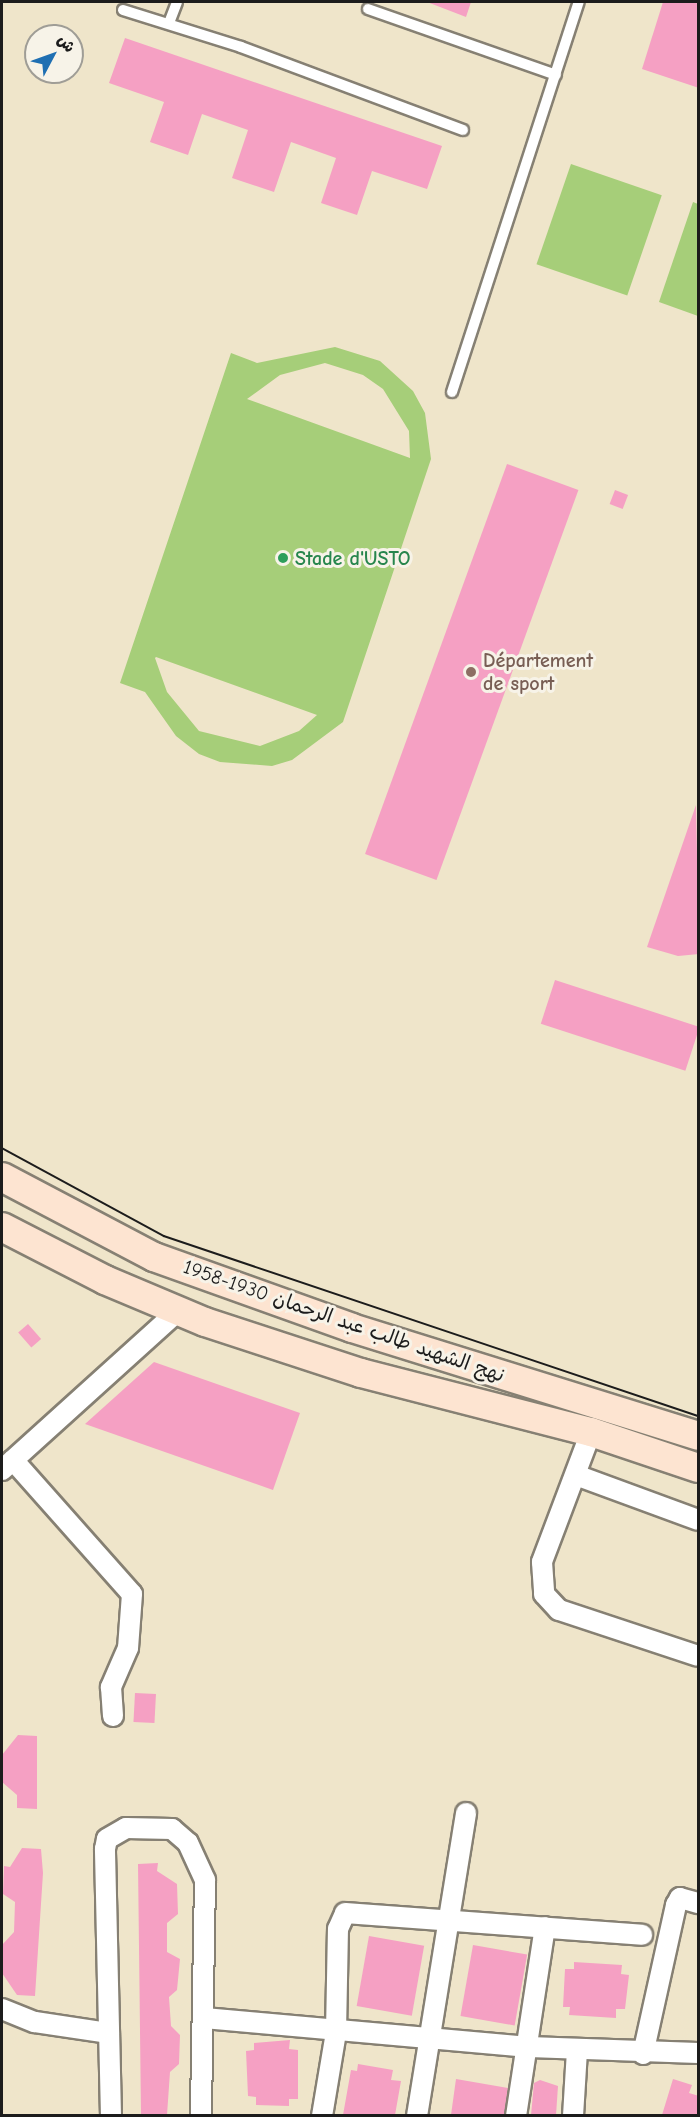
<!DOCTYPE html>
<meta charset="utf-8">
<style>
body{margin:0}
#map{position:relative;width:700px;height:2117px;overflow:hidden;background:#efe5ca;font-family:"Comic Neue","Playpen Sans Arabic",sans-serif}
div>[style]{position:absolute}
[style*='--x']{left:calc(var(--x)*1px);top:calc(var(--y)*1px);width:calc(var(--w)*1px);rotate:calc(var(--a)*1deg)}
.green>*{inset:0;background:#a6ce79;transform-origin:0 0}
.building>*{inset:0;background:#f5a0c3;transform-origin:0 0}
.roads{filter:drop-shadow(2px 0 #868073) drop-shadow(-2px 0 #868073) drop-shadow(0 2px #868073) drop-shadow(0 -2px #868073)}
.service>*{height:10px;margin:-5px;padding:0 5px;transform-origin:5px;border-radius:5px;background:#fff}
.minor>*{height:20px;margin:-10px;padding:0 10px;transform-origin:10px;border-radius:10px;background:#fff}
.secondary>*{height:28px;margin:-14px;padding:0 14px;transform-origin:14px;border-radius:14px;background:#fde4d1}
.tram>*{height:1.5px;margin:-0.75px;padding:0 0.75px;transform-origin:0.75px;border-radius:0.75px;background:#1c1c1c}
.dots>*{width:16px;height:16px;translate:-50% -50%;box-sizing:border-box;border:3px solid #f7f3e8;border-radius:50%}
span{translate:-50% -50%;white-space:nowrap;text-align:center;line-height:1.15;-webkit-text-stroke:6px #f7f3e8;paint-order:stroke}
.leisure-label{font-size:20px;color:#27864d;font-weight:700}
.left{translate:0 -50%;text-align:left}
.education-label{font-size:20px;color:#785e54;font-weight:700}
.street-label{font-size:20px;color:#1c1c1c}
.frame{position:absolute;inset:0;border:3px solid #1c1c1c;pointer-events:none}
.north{position:absolute;left:24px;top:24px;width:60px;height:60px;box-sizing:border-box;background:#f7f3e8;border:2px solid #9f9d96;border-radius:50%;rotate:49deg;font-size:16px;font-weight:700;line-height:24px;text-align:center;color:#1c1c1c}
.north::after{content:'';display:block;margin:auto;width:21px;height:27px;background:#1f6fb2;clip-path:polygon(50% 0,100% 100%,50% 72%,0 100%)}
</style>
<div id="map">
<div class="green">
<div style="left:571px;top:164px;width:96px;height:106px;rotate:19deg"></div>
<div style="clip-path:polygon(693px 202px,698px 204px,698px 316px,659px 302px)"></div>
<div style="clip-path:polygon(evenodd,335px 347px,380px 361px,413px 391px,425px 413px,431px 459px,343px 722px,292px 760px,272px 766px,220px 762px,199px 754px,176px 736px,145px 692px,120px 683px,231px 353px,257px 363px,335px 347px,325px 363px,363px 375px,383px 389px,409px 431px,410px 458px,247px 399px,280px 375px,325px 363px,335px 347px,155px 658px,156px 657px,317px 715px,299px 731px,260px 746px,199px 731px,167px 692px,155px 658px)"></div>
</div>
<div class="building">
<div style="clip-path:polygon(427px 2px,471px 2px,466px 17px)"></div>
<div style="clip-path:polygon(663px 2px,699px 2px,699px 88px,642px 69px)"></div>
<div style="clip-path:polygon(125px 38px,442px 146px,427px 189px,372px 171px,357px 215px,321px 203px,336px 158px,291px 142px,274px 192px,232px 178px,248px 130px,202px 114px,188px 155px,150px 142px,164px 102px,109px 83px)"></div>
<div style="left:507px;top:464px;width:76px;height:415px;rotate:20deg"></div>
<div style="left:615px;top:490px;width:14px;height:15px;rotate:21deg"></div>
<div style="clip-path:polygon(696px 805px,699px 954px,678px 956px,647px 947px)"></div>
<div style="left:555px;top:980px;width:152px;height:46px;rotate:18deg"></div>
<div style="left:28px;top:1324px;width:20px;height:13px;rotate:49deg"></div>
<div style="clip-path:polygon(154px 1362px,300px 1413px,273px 1490px,85px 1424px)"></div>
<div style="left:135px;top:1693px;width:21px;height:29px;rotate:3deg"></div>
<div style="clip-path:polygon(18px 1735px,37px 1736px,37px 1809px,17px 1808px,17px 1795px,2px 1782px,2px 1755px)"></div>
<div style="clip-path:polygon(22px 1848px,41px 1849px,43px 1873px,35px 1996px,17px 1995px,2px 1973px,2px 1945px,14px 1932px,15px 1902px,3px 1894px,4px 1866px,10px 1867px)"></div>
<div style="clip-path:polygon(158px 1863px,157px 1871px,177px 1884px,178px 1914px,167px 1923px,167px 1952px,180px 1959px,177px 1990px,169px 1997px,171px 2026px,180px 2035px,179px 2064px,170px 2072px,167px 2115px,141px 2115px,138px 1864px)"></div>
<div style="left:369px;top:1936px;width:56px;height:71px;rotate:10deg"></div>
<div style="left:473px;top:1945px;width:55px;height:72px;rotate:10deg"></div>
<div style="clip-path:polygon(574px 1962px,622px 1965px,621px 1974px,629px 1975px,625px 2009px,616px 2009px,616px 2018px,569px 2015px,570px 2007px,563px 2007px,565px 1969px,574px 1969px)"></div>
<div style="clip-path:polygon(290px 2040px,289px 2049px,298px 2050px,298px 2099px,289px 2099px,289px 2106px,256px 2105px,256px 2097px,248px 2096px,246px 2051px,254px 2050px,254px 2043px)"></div>
<div style="clip-path:polygon(358px 2064px,393px 2070px,391px 2080px,401px 2081px,395px 2115px,343px 2115px,351px 2070px,357px 2071px)"></div>
<div style="clip-path:polygon(456px 2079px,508px 2088px,504px 2115px,451px 2115px)"></div>
<div style="clip-path:polygon(673px 2079px,692px 2085px,689px 2093px,699px 2096px,699px 2115px,662px 2115px)"></div>
<div style="clip-path:polygon(540px 2080px,558px 2086px,556px 2115px,531px 2115px,534px 2083px)"></div>
</div>
<div class="roads">
<div class="service">
<div style="--x:368;--y:9;--w:199;--a:19.3"></div>
<div style="--x:123;--y:10;--w:124;--a:17.4"></div>
<div style="--x:241;--y:47;--w:237;--a:20.5"></div>
<div style="--x:169;--y:23;--w:22;--a:-69"></div>
<div style="--x:452;--y:392;--w:410;--a:-72"></div>
</div>
<div class="minor">
<div style="--x:591;--y:1432;--w:139;--a:110.7"></div>
<div style="--x:542;--y:1562;--w:32;--a:86"></div>
<div style="--x:544;--y:1594;--w:22;--a:47"></div>
<div style="--x:559;--y:1610;--w:146;--a:18.3"></div>
<div style="--x:13;--y:1460;--w:179;--a:48.4"></div>
<div style="--x:132;--y:1594;--w:54;--a:94.2"></div>
<div style="--x:128;--y:1648;--w:43;--a:113.6"></div>
<div style="--x:111;--y:1687;--w:29;--a:86"></div>
<div style="--x:2;--y:1470;--w:239;--a:-42.1"></div>
<div style="--x:576;--y:1475;--w:130;--a:20.2"></div>
<div style="--x:2;--y:2009;--w:35;--a:22"></div>
<div style="--x:35;--y:2022;--w:75;--a:8.5"></div>
<div style="--x:204;--y:2018;--w:326;--a:5.1"></div>
<div style="--x:529;--y:2047;--w:169;--a:2"></div>
<div style="--x:643;--y:2054;--w:153;--a:-77.5"></div>
<div style="--x:676;--y:1905;--w:8;--a:-60"></div>
<div style="--x:680;--y:1898;--w:19;--a:16"></div>
<div style="--x:111;--y:2116;--w:267;--a:-91.3"></div>
<div style="--x:105;--y:1849;--w:10;--a:-79"></div>
<div style="--x:107;--y:1839;--w:22;--a:-30"></div>
<div style="--x:126;--y:1828;--w:46;--a:1.2"></div>
<div style="--x:172;--y:1829;--w:21;--a:41"></div>
<div style="--x:188;--y:1843;--w:41;--a:65.3"></div>
<div style="--x:205;--y:1880;--w:236;--a:91"></div>
<div style="--x:322;--y:2116;--w:85;--a:-80.5"></div>
<div style="--x:336;--y:2032;--w:103;--a:-88.9"></div>
<div style="--x:338;--y:1929;--w:17;--a:-66"></div>
<div style="--x:345;--y:1913;--w:298;--a:4.2"></div>
<div style="--x:417;--y:2116;--w:307;--a:-80.8"></div>
<div style="--x:516;--y:2116;--w:191;--a:-81.3"></div>
<div style="--x:573;--y:2116;--w:66;--a:-86.5"></div>
</div>
<div class="secondary">
<div style="--x:2;--y:1177;--w:172;--a:27.8"></div>
<div style="--x:154;--y:1257;--w:210;--a:19.7"></div>
<div style="--x:352;--y:1328;--w:362;--a:17.3"></div>
<div style="--x:2;--y:1227;--w:116;--a:27.2"></div>
<div style="--x:105;--y:1280;--w:108;--a:22.8"></div>
<div style="--x:205;--y:1322;--w:164;--a:18.1"></div>
<div style="--x:361;--y:1373;--w:237;--a:14.4"></div>
<div style="--x:591;--y:1432;--w:113;--a:18.6"></div>
</div>
</div>
<div class="tram">
<div style="--x:2;--y:1148;--w:184;--a:28.5"></div>
<div style="--x:164;--y:1236;--w:564;--a:18.63"></div>
</div>
<div class="dots">
<div style="left:283px;top:558px;background:#2e9e5b"></div>
<div style="left:471px;top:672px;background:#8d6e63"></div>
</div>
<div class="leisure-label">
<span class="left" style="left:295px;top:558px">Stade d'USTO</span>
</div>
<div class="education-label">
<span class="left" style="left:483px;top:672px">Département<br>de sport</span>
</div>
<div class="street-label">
<span style="left:344px;top:1321px;rotate:19deg">نهج الشهيد طالب عبد الرحمان 1930-1958</span>
</div>
<div class="frame"></div>
<div class="north">ش</div>
</div>
